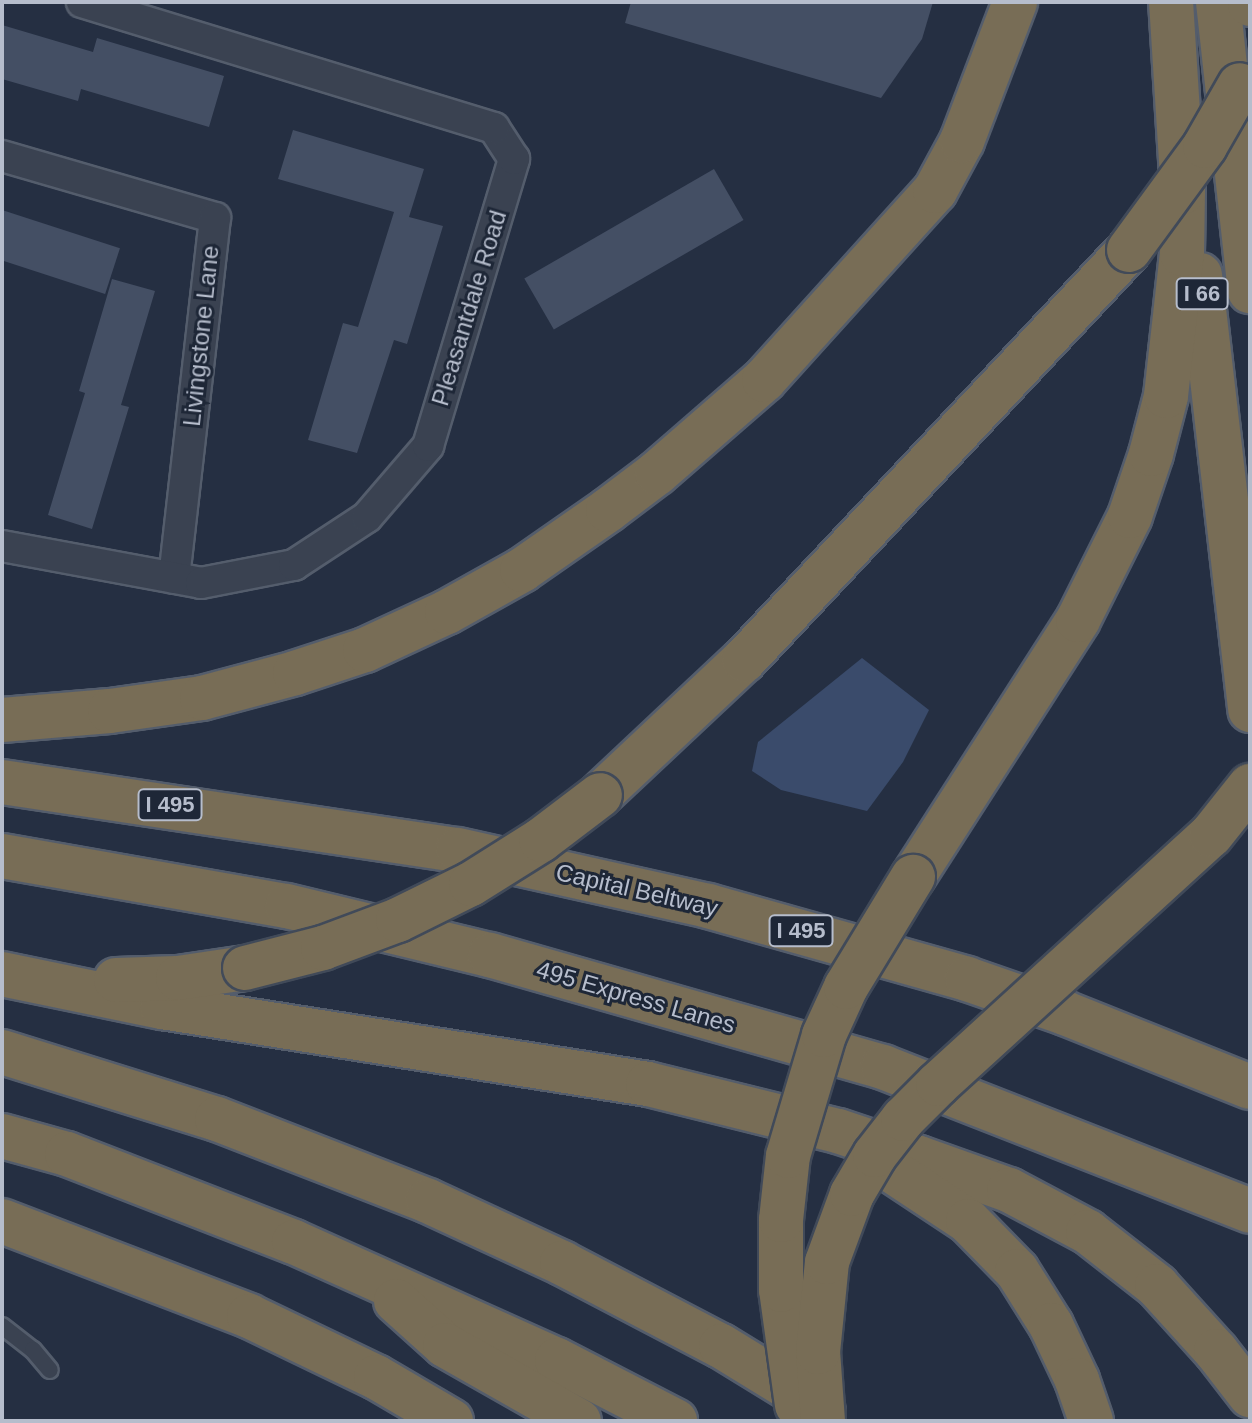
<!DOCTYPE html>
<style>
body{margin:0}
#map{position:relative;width:1252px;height:1423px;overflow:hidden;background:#252f42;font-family:Helvetica,sans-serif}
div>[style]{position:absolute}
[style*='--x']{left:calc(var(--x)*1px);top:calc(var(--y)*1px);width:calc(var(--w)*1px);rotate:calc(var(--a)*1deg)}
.water>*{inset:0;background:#3a4b6b}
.building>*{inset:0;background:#444f64;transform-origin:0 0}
.roads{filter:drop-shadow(2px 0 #545d6c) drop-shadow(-2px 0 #545d6c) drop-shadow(0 2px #545d6c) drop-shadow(0 -2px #545d6c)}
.service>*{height:16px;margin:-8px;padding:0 8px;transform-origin:8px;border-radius:8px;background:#3a4251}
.minor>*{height:30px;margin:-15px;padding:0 15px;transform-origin:15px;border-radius:15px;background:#3a4251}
.motorway>*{height:44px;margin:-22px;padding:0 22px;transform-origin:22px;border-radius:22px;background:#786d56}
.bridges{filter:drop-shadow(2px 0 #414a59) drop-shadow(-2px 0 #414a59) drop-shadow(0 2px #414a59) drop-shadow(0 -2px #414a59)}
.motorway-bridge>*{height:44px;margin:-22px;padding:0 22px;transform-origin:22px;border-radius:22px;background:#786d56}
span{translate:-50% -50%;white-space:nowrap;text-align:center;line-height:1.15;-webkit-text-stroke:6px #1e2737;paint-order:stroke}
.shield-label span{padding:2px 6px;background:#1e2737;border:2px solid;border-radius:6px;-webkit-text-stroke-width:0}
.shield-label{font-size:22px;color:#b6bdcc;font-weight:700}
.street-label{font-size:24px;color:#b6bdcc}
.frame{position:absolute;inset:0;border:4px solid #b6bdcc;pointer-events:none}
</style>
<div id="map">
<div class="water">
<div style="clip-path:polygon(862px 658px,929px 710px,903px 762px,867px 811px,781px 790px,752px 771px,758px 742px)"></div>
</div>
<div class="building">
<div style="clip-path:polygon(631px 2px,933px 2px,922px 39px,881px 98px,625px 23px)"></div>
<div style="clip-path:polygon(2px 25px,93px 52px,97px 38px,224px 76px,209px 127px,81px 89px,78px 101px,2px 79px)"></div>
<div style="clip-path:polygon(293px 130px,424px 169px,409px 217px,443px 226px,407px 344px,394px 340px,357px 453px,308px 440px,343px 323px,358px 327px,394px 212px,278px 179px)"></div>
<div style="left:714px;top:169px;width:59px;height:219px;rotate:60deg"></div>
<div style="left:2px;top:210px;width:124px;height:48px;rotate:18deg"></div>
<div style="clip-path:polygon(112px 279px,155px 291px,121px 405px,129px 407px,92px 529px,48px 515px,85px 393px,79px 391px)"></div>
</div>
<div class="roads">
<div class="service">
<div style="--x:2;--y:1326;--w:39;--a:38"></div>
<div style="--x:33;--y:1350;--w:26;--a:50"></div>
</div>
<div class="minor">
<div style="--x:2;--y:156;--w:222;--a:16.2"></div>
<div style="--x:215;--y:218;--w:362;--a:96.5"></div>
<div style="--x:2;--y:546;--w:202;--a:10.5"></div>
<div style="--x:201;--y:583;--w:95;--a:-11"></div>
<div style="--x:294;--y:565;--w:87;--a:-33.3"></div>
<div style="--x:367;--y:517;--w:94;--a:-49.3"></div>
<div style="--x:428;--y:446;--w:300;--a:-73.3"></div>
<div style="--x:514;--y:159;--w:37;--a:-123"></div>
<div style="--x:494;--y:128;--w:431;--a:-163"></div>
</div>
<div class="motorway">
<div style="--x:1218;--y:2;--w:291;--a:83.7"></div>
<div style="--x:1250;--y:2;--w:2;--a:90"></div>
<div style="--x:1200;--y:275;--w:438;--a:83.4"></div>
<div style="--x:2;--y:720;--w:108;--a:-4.8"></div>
<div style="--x:110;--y:711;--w:93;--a:-8"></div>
<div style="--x:202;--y:698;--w:96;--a:-15"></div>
<div style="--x:295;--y:673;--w:74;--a:-18.2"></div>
<div style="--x:365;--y:650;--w:90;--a:-24.9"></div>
<div style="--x:447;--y:612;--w:86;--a:-29.2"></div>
<div style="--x:522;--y:570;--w:105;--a:-34.9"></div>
<div style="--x:608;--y:510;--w:61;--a:-37.1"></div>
<div style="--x:657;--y:473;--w:142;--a:-41"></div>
<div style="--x:764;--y:380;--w:255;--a:-47.9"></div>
<div style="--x:935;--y:191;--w:57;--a:-61.6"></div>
<div style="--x:962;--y:141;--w:149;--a:-69.1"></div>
<div style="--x:2;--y:782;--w:461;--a:8.5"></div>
<div style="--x:458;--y:850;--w:256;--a:12.6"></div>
<div style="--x:708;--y:906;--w:269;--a:15.7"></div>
<div style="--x:967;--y:979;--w:104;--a:19.1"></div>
<div style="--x:1065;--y:1013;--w:199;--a:21.8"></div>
<div style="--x:600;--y:795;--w:197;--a:-43.2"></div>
<div style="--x:744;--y:660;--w:562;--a:-46.8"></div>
<div style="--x:2;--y:856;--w:289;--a:10"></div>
<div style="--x:287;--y:906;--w:209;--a:13.6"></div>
<div style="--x:490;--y:955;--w:409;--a:15.9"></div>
<div style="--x:883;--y:1067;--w:394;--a:21.4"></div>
<div style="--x:913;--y:877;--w:305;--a:-57.3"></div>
<div style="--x:1078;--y:620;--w:116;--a:-63.4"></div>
<div style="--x:1130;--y:516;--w:65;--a:-71.3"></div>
<div style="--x:1151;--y:454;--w:60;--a:-75.5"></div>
<div style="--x:1166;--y:396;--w:143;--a:-83.6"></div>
<div style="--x:1182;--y:254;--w:62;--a:-89.1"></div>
<div style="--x:1183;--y:192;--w:190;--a:-93.6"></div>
<div style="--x:2;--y:974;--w:163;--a:11.7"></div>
<div style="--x:162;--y:1007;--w:492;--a:9"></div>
<div style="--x:648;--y:1084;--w:196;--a:13.9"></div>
<div style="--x:838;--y:1131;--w:85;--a:18.4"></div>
<div style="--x:919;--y:1158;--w:96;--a:19.6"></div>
<div style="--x:1009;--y:1190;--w:89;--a:28"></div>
<div style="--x:1088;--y:1232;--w:88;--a:38"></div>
<div style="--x:1157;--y:1286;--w:88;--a:47.8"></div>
<div style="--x:1216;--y:1351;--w:56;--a:52.3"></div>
<div style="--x:116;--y:980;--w:62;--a:-1.8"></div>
<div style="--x:178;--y:978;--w:68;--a:-8.5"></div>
<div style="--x:2;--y:1052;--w:225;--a:17.3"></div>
<div style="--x:217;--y:1119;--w:226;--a:21.2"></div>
<div style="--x:428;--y:1201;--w:148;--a:24.8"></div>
<div style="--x:562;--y:1263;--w:179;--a:27.6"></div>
<div style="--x:721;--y:1346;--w:119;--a:31.5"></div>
<div style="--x:2;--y:1136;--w:67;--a:15.5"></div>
<div style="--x:67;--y:1154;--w:243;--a:21.2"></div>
<div style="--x:294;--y:1242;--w:288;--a:24.2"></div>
<div style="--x:557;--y:1360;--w:133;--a:27.3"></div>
<div style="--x:880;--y:1163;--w:105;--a:33.4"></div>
<div style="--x:968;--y:1221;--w:70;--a:45.6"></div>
<div style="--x:1017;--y:1271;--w:64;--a:57.8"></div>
<div style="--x:1051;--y:1325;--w:61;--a:64.7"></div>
<div style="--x:1077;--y:1380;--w:43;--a:71.1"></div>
<div style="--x:2;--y:1221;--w:265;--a:21"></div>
<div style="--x:249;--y:1316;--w:141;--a:25.7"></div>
<div style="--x:376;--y:1377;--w:87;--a:30.4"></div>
<div style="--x:396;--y:1301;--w:66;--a:41.9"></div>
<div style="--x:445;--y:1345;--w:154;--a:29.6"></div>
</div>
</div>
<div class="bridges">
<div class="motorway-bridge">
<div style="--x:1129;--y:250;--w:129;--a:-53.8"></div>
<div style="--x:1205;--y:146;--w:70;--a:-60.2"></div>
<div style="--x:245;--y:968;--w:81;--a:-14.4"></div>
<div style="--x:323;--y:948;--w:80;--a:-20.5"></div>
<div style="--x:398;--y:920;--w:81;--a:-26.3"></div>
<div style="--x:471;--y:884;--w:83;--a:-32.2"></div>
<div style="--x:541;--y:840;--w:74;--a:-37.3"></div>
<div style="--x:797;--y:1405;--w:116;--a:-97.9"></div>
<div style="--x:781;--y:1290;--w:70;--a:-90"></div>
<div style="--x:781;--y:1220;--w:64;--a:-83.8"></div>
<div style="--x:788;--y:1156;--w:126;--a:-73.4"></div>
<div style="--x:824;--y:1035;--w:53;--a:-65.4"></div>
<div style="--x:846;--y:987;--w:129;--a:-58.7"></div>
<div style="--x:823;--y:1421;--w:69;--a:-94.1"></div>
<div style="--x:818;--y:1352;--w:90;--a:-84.3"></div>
<div style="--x:827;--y:1262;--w:72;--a:-69.8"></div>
<div style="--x:852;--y:1194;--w:45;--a:-59.5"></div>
<div style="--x:875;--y:1155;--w:46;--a:-52.1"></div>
<div style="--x:903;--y:1119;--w:49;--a:-45"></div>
<div style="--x:938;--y:1084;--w:369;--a:-42.4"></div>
<div style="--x:1211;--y:835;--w:63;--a:-51.5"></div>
</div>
</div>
<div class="shield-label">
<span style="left:1202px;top:294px">I 66</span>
<span style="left:170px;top:805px">I 495</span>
<span style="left:801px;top:931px">I 495</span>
</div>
<div class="street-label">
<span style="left:469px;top:308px;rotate:-73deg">Pleasantdale Road</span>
<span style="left:201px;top:336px;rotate:-84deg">Livingstone Lane</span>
<span style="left:637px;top:890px;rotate:13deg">Capital Beltway</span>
<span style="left:636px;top:997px;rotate:16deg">495 Express Lanes</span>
</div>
<div class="frame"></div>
</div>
